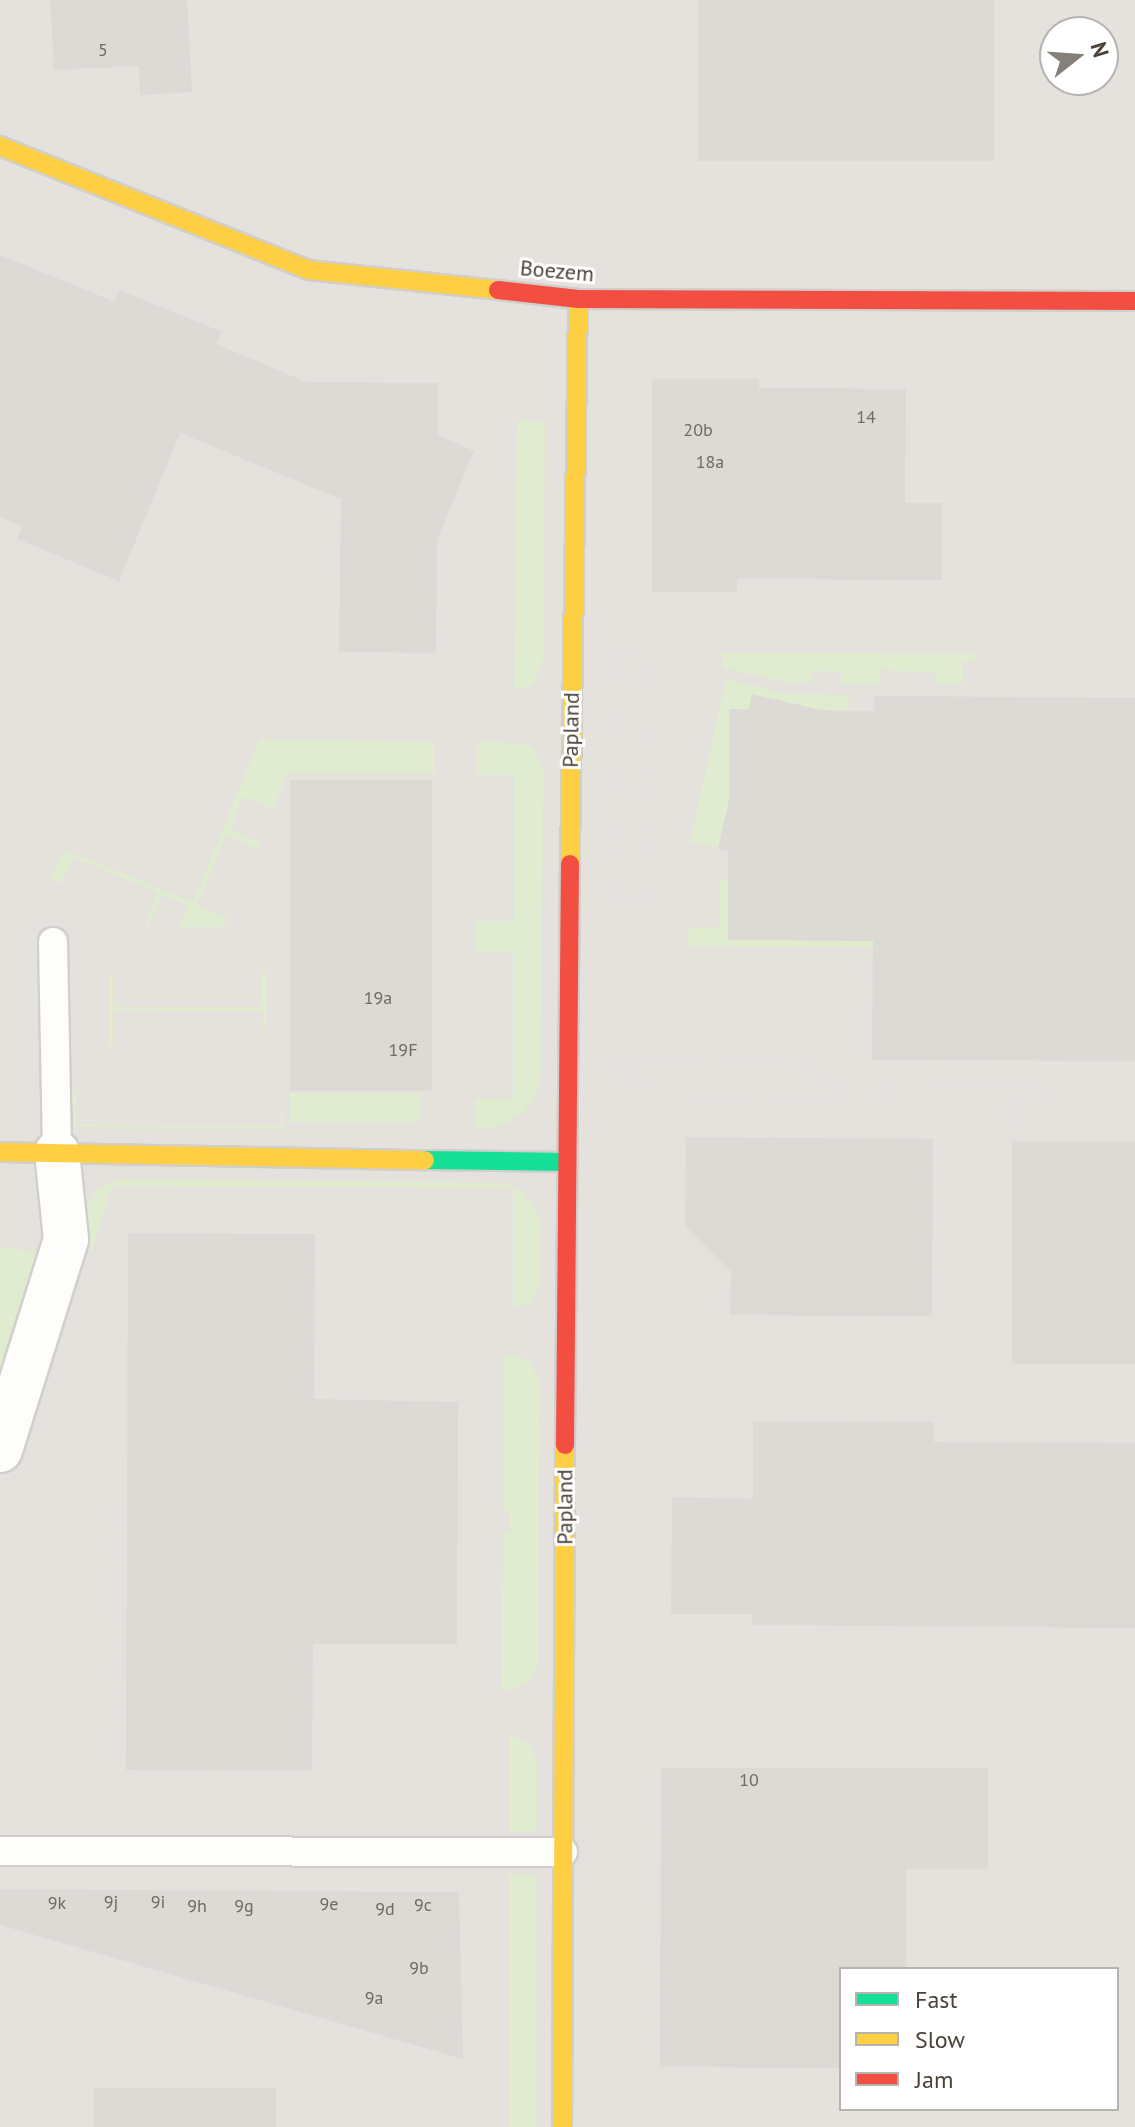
<!DOCTYPE html>
<style>
body{margin:0}
#map{position:relative;width:1135px;height:2127px;overflow:hidden;background:#f3f1ed;font-family:"PT Sans",sans-serif}
div>[style]{position:absolute}
[style*='--x']{left:calc(var(--x)*1px);top:calc(var(--y)*1px);width:calc(var(--w)*1px);rotate:calc(var(--a)*1deg)}
.industrial>*{inset:0;background:#e5e1dd}
.green>*{inset:0;background:#e0eccf;transform-origin:0 0}
.parking>*{inset:0;background:#e5e2de;transform-origin:0 0}
.building>*{inset:0;background:#dddad6;transform-origin:0 0}
.roads{filter:drop-shadow(2px 0 #d1cfcb) drop-shadow(-2px 0 #d1cfcb) drop-shadow(0 2px #d1cfcb) drop-shadow(0 -2px #d1cfcb)}
.lane>*{height:28px;margin:-14px;padding:0 14px;transform-origin:14px;border-radius:14px;background:#fdfdfc}
.street>*{height:44px;margin:-22px;padding:0 22px;transform-origin:22px;border-radius:22px;background:#fdfdfc}
.fast>*{height:18px;margin:-9px;padding:0 9px;transform-origin:9px;border-radius:9px;background:#16e098}
.slow>*{height:18px;margin:-9px;padding:0 9px;transform-origin:9px;border-radius:9px;background:#ffcf43}
.jam>*{height:18px;margin:-9px;padding:0 9px;transform-origin:9px;border-radius:9px;background:#f24e42}
span{translate:-50% -50%;white-space:nowrap;text-align:center;line-height:1.15;-webkit-text-stroke:6px #fff;paint-order:stroke}
.number-label{font-size:18px;color:#706a61}
.number-label span{-webkit-text-stroke-width:0}
.street-label{font-size:22px;color:#4a4339}
.legend{position:absolute;left:839px;top:1967px;width:280px;height:144px;box-sizing:border-box;background:#fff;border:2px solid #b7b4b0;margin:0;padding:10px 14px;list-style:none;font-size:24px;color:#4a4339}
.legend li{display:flex;align-items:center;gap:16px;height:40px}
.legend b{width:40px;border:2px solid #b7b4b0}
.north{position:absolute;left:1039px;top:16px;width:80px;height:80px;box-sizing:border-box;background:#fff;border:2px solid #b7b4b0;border-radius:50%;rotate:73deg;font-size:22px;font-weight:700;line-height:32px;text-align:center;color:#4a4339}
.north::after{content:'';display:block;margin:auto;width:28px;height:36px;background:#858078;clip-path:polygon(50% 0,100% 100%,50% 72%,0 100%)}
</style>
<div id="map">
<div class="industrial">
<div style="clip-path:polygon(evenodd,0 0,1135px 0,1135px 2127px,0 2127px,0 0,1055px 32px,1103px 32px,1103px 80px,1055px 80px,1055px 32px,0 0,841px 1969px,1117px 1969px,1117px 2109px,841px 2109px,841px 1969px)"></div>
</div>
<div class="green">
<div style="clip-path:polygon(517px 420px,545px 421px,544px 656px,536px 680px,530px 686px,514px 690px)"></div>
<div style="clip-path:polygon(722px 653px,975px 654px,975px 661px,962px 662px,963px 684px,937px 684px,935px 673px,880px 670px,880px 684px,841px 684px,841px 671px,813px 671px,812px 682px,787px 682px,723px 668px)"></div>
<div style="clip-path:polygon(726px 679px,787px 694px,849px 695px,848px 710px,802px 710px,752px 695px,718px 848px,690px 842px)"></div>
<div style="clip-path:polygon(260px 739px,429px 741px,434px 747px,434px 774px,287px 774px,273px 809px,243px 797px,230px 829px,260px 842px,256px 848px,226px 836px,197px 905px,228px 918px,224px 927px,179px 927px,188px 905px,161px 895px,149px 925px,146px 924px,158px 893px,73px 857px,62px 883px,50px 878px,65px 850px,193px 902px)"></div>
<div style="clip-path:polygon(483px 741px,525px 744px,533px 748px,543px 768px,541px 1075px,535px 1099px,519px 1116px,498px 1127px,475px 1129px,475px 1099px,513px 1098px,513px 952px,476px 951px,476px 921px,514px 921px,514px 775px,477px 775px,477px 747px)"></div>
<div style="clip-path:polygon(720px 880px,728px 880px,728px 939px,873px 941px,873px 947px,688px 946px,689px 928px,720px 927px)"></div>
<div style="clip-path:polygon(262px 971px,266px 971px,265px 1046px,262px 1011px,113px 1010px,113px 1046px,110px 1046px,110px 972px,113px 972px,113px 1007px,261px 1007px)"></div>
<div style="clip-path:polygon(76px 1092px,77px 1124px,281px 1125px,281px 1099px,284px 1128px,73px 1126px,72px 1093px)"></div>
<div style="left:290px;top:1093px;width:129px;height:29px"></div>
<div style="clip-path:polygon(120px 1179px,505px 1183px,523px 1192px,537px 1211px,541px 1224px,539px 1289px,529px 1303px,513px 1308px,513px 1188px,112px 1186px,92px 1250px,88px 1250px,88px 1204px,97px 1189px)"></div>
<div style="clip-path:polygon(0 1248px,38px 1251px,0 1374px)"></div>
<div style="clip-path:polygon(503px 1354px,518px 1355px,531px 1363px,539px 1382px,538px 1664px,529px 1681px,510px 1690px,502px 1690px,503px 1533px,510px 1533px,510px 1512px,503px 1511px)"></div>
<div style="clip-path:polygon(510px 1735px,528px 1743px,537px 1761px,537px 1831px,510px 1832px)"></div>
<div style="left:510px;top:1874px;width:26px;height:253px"></div>
</div>
<div class="parking">
<div style="left:621px;top:654px;width:34px;height:244px;rotate:2deg"></div>
<div style="clip-path:polygon(614px 1057px,803px 1059px,845px 1098px,653px 1097px)"></div>
<div style="clip-path:polygon(1035px 1080px,1055px 1101px,1135px 1101px,1135px 1142px,1013px 1141px,1012px 1100px,894px 1100px,895px 1081px)"></div>
</div>
<div class="building">
<div style="clip-path:polygon(50px 0,187px 0,192px 92px,140px 95px,139px 66px,54px 70px)"></div>
<div style="left:698px;top:0;width:296px;height:161px"></div>
<div style="clip-path:polygon(0 255px,115px 302px,119px 290px,222px 332px,216px 344px,306px 382px,438px 383px,438px 435px,474px 451px,437px 540px,436px 653px,339px 652px,341px 499px,180px 433px,119px 581px,17px 539px,22px 526px,0 517px)"></div>
<div style="clip-path:polygon(652px 379px,759px 379px,759px 388px,906px 389px,905px 503px,942px 503px,942px 580px,737px 579px,737px 592px,652px 592px)"></div>
<div style="clip-path:polygon(752px 694px,821px 710px,875px 711px,874px 696px,1135px 698px,1135px 1061px,872px 1060px,873px 941px,728px 940px,728px 851px,718px 849px,729px 800px,729px 709px,749px 709px)"></div>
<div style="left:290px;top:780px;width:142px;height:311px"></div>
<div style="clip-path:polygon(686px 1137px,933px 1139px,932px 1316px,730px 1315px,731px 1272px,685px 1226px)"></div>
<div style="left:1012px;top:1141px;width:123px;height:223px"></div>
<div style="clip-path:polygon(128px 1233px,315px 1234px,314px 1399px,458px 1402px,457px 1644px,313px 1644px,312px 1771px,126px 1770px)"></div>
<div style="clip-path:polygon(753px 1421px,934px 1422px,934px 1442px,1135px 1443px,1135px 1628px,752px 1625px,752px 1614px,671px 1614px,672px 1497px,753px 1499px)"></div>
<div style="clip-path:polygon(661px 1768px,988px 1768px,988px 1869px,906px 1869px,906px 1969px,841px 1969px,841px 2068px,660px 2067px)"></div>
<div style="clip-path:polygon(0 1889px,459px 1892px,463px 2059px,0 1925px)"></div>
<div style="left:94px;top:2088px;width:182px;height:39px"></div>
</div>
<div class="roads">
<div class="lane">
<div style="--x:53;--y:942;--w:210;--a:88.9"></div>
<div style="--x:0;--y:1851;--w:563;--a:0.1"></div>
</div>
<div class="street">
<div style="--x:0;--y:1450;--w:221;--a:-72.6"></div>
<div style="--x:66;--y:1239;--w:87;--a:-95.9"></div>
</div>
<div class="fast">
<div style="--x:425;--y:1160;--w:141;--a:0.8"></div>
</div>
<div class="slow">
<div style="--x:0;--y:146;--w:332;--a:21.9"></div>
<div style="--x:308;--y:270;--w:191;--a:6"></div>
<div style="--x:570;--y:864;--w:565;--a:-89.19"></div>
<div style="--x:0;--y:1152;--w:425;--a:1.1"></div>
<div style="--x:562;--y:2127;--w:682;--a:-89.75"></div>
</div>
<div class="jam">
<div style="--x:498;--y:290;--w:81;--a:6.4"></div>
<div style="--x:578;--y:299;--w:557;--a:0.21"></div>
<div style="--x:565;--y:1445;--w:581;--a:-89.51"></div>
</div>
</div>
<div class="number-label">
<span style="left:103px;top:50px">5</span>
<span style="left:866px;top:417px">14</span>
<span style="left:698px;top:430px">20b</span>
<span style="left:710px;top:462px">18a</span>
<span style="left:378px;top:998px">19a</span>
<span style="left:403px;top:1050px">19F</span>
<span style="left:749px;top:1780px">10</span>
<span style="left:111px;top:1902px">9j</span>
<span style="left:158px;top:1902px">9i</span>
<span style="left:57px;top:1903px">9k</span>
<span style="left:329px;top:1904px">9e</span>
<span style="left:423px;top:1905px">9c</span>
<span style="left:197px;top:1906px">9h</span>
<span style="left:244px;top:1906px">9g</span>
<span style="left:385px;top:1909px">9d</span>
<span style="left:419px;top:1968px">9b</span>
<span style="left:374px;top:1998px">9a</span>
</div>
<div class="street-label">
<span style="left:557px;top:271px;rotate:5deg">Boezem</span>
<span style="left:571px;top:730px;rotate:-89deg">Papland</span>
<span style="left:565px;top:1507px;rotate:-90deg">Papland</span>
</div>
<ul class="legend">
<li><b style="height:10px;background:#16e098"></b>Fast</li>
<li><b style="height:10px;background:#ffcf43"></b>Slow</li>
<li><b style="height:10px;background:#f24e42"></b>Jam</li>
</ul>
<div class="north">N</div>
</div>
